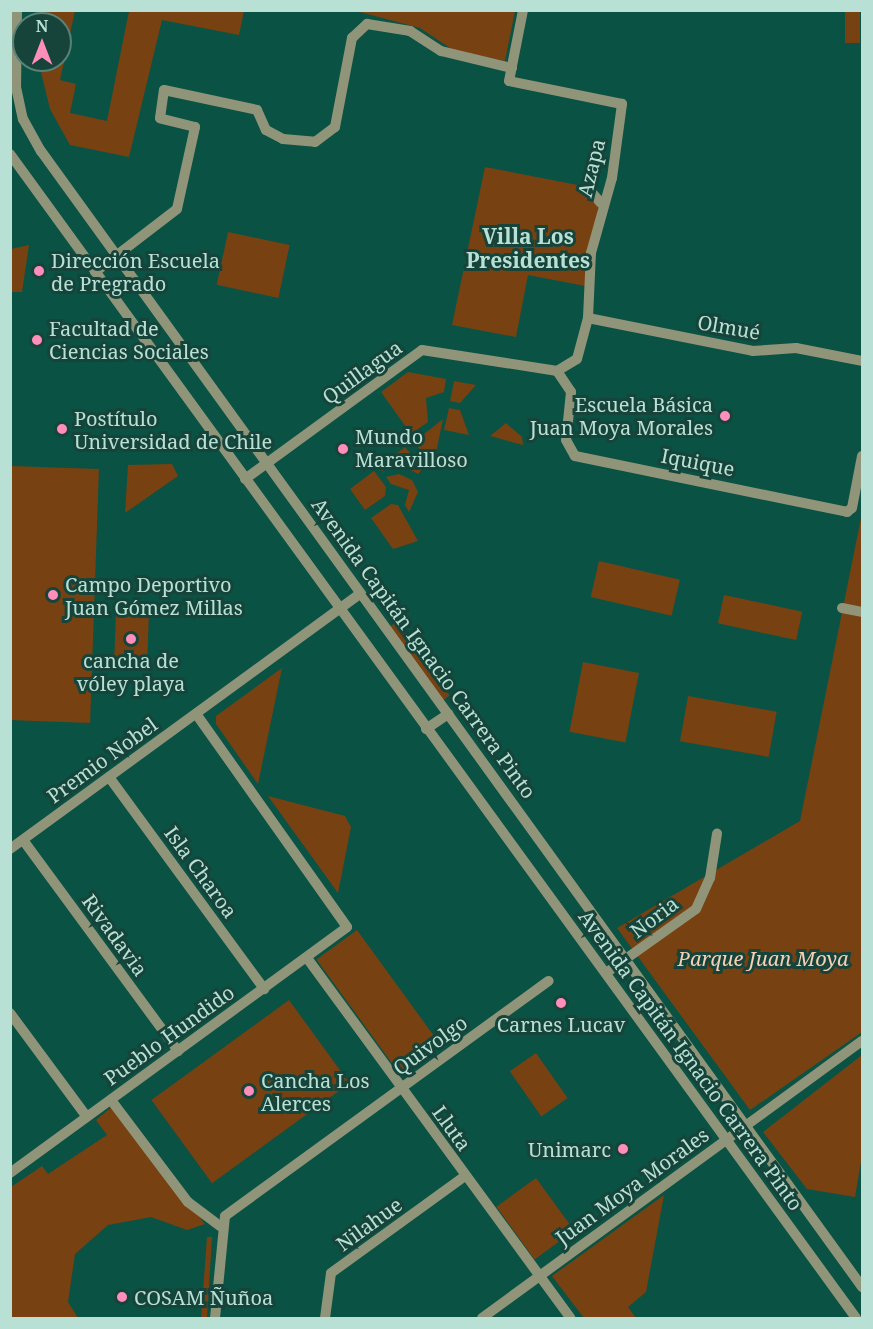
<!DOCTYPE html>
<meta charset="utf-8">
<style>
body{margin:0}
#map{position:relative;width:873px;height:1329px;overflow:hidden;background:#0a5244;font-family:"Noto Serif",serif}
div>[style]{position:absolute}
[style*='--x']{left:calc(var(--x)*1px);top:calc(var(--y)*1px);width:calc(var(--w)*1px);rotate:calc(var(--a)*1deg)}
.green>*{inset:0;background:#784111;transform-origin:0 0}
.minor>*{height:10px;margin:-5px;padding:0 5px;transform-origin:5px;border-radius:5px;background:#909579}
.dots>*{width:16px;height:16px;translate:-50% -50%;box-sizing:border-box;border:3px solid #17443a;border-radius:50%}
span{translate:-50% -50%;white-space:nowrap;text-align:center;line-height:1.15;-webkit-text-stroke:6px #17443a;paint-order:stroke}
.street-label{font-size:20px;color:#b9e0d4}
.poi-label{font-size:20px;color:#b9e0d4}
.left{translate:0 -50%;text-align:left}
.right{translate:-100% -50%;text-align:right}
.park-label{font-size:20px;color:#f6d0b7;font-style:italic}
.neighbourhood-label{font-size:21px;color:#b9e0d4;font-weight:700}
.frame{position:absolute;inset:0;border:12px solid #b9e0d4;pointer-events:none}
.north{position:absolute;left:12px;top:12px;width:60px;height:60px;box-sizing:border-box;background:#17443a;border:2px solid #588278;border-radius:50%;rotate:0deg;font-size:16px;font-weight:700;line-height:24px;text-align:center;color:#b9e0d4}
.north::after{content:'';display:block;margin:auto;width:21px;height:27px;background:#ff8ebb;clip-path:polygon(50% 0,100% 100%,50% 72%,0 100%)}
</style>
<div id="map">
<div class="green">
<div style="clip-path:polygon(38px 11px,75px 11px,60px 80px,76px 84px,70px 113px,107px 121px,129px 11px,244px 11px,239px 35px,162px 20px,129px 157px,70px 145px,50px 109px,38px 60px,60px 60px,60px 24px,38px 24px)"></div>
<div style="clip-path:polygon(356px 11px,515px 11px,505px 61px,453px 50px,420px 28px)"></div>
<div style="left:845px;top:11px;width:15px;height:32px"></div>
<div style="clip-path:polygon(485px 167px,583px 186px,598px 207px,585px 286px,528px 275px,516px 337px,452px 325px)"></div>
<div style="left:228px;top:232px;width:63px;height:54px;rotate:12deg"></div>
<div style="clip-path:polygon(29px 245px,22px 292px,11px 292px,11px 249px)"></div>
<div style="clip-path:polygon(408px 372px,446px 379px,444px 392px,426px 398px,428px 422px,411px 434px,381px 392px)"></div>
<div style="clip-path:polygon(454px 381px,476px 385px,460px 403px,450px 401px)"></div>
<div style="clip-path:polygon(449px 408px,460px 410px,469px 435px,444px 430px)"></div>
<div style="clip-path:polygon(443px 419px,433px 467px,414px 442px)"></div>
<div style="clip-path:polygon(506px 423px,522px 437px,523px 445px,490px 436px)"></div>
<div style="clip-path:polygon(405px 447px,423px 468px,418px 474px,397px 462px,382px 471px,379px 467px)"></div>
<div style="clip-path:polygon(172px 464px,178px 476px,125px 513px,128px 465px)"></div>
<div style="left:11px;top:466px;width:88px;height:254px;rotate:2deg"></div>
<div style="clip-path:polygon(374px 471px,386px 487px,385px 496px,365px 510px,350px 489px)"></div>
<div style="clip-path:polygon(399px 474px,412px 480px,418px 492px,409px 512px,405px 505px,409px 490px,391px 484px,386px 477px)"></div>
<div style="clip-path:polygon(391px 504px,398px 505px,418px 541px,393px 549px,371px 518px)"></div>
<div style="clip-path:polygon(862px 513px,862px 1032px,750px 1110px,617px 928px,800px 821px)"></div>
<div style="left:599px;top:561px;width:83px;height:37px;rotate:13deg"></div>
<div style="left:724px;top:595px;width:80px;height:29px;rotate:12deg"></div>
<div style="left:116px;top:610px;width:33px;height:56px;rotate:2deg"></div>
<div style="left:396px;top:622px;width:91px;height:9px;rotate:54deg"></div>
<div style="left:583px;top:662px;width:57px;height:71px;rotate:11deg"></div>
<div style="clip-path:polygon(282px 668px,258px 784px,216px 724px,216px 716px)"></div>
<div style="left:688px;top:696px;width:90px;height:46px;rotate:10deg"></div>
<div style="clip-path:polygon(268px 796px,345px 816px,351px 827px,338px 893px)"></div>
<div style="left:357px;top:930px;width:140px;height:50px;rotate:54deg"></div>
<div style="left:289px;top:1000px;width:103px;height:170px;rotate:54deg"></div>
<div style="left:536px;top:1053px;width:55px;height:32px;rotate:55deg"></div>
<div style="clip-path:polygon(862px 1055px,862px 1156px,855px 1197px,807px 1189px,763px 1132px)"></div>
<div style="clip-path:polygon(113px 1106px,205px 1224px,187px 1230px,151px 1217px,108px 1225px,75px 1254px,68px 1302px,78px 1318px,11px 1318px,11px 1187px,42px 1166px,48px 1174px,107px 1135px,96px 1120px)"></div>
<div style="left:536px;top:1178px;width:65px;height:49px;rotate:54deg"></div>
<div style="clip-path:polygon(664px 1195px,646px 1292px,628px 1307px,636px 1318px,584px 1318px,552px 1276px)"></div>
<div style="clip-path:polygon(207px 1237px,212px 1237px,207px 1318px,201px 1318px)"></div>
</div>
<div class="minor">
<div style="--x:17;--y:10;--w:77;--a:90.7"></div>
<div style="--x:16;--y:87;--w:33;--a:78"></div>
<div style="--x:23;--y:119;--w:37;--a:61"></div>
<div style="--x:41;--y:151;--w:1402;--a:54.14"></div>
<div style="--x:10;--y:154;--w:1439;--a:53.99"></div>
<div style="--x:587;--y:187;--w:21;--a:49"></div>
<div style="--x:95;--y:272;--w:103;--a:-37.5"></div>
<div style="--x:177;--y:209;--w:84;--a:-77.6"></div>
<div style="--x:195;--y:127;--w:36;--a:-166"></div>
<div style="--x:160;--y:118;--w:28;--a:-82"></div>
<div style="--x:164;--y:90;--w:95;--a:12.1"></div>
<div style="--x:257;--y:110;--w:22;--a:66"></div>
<div style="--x:266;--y:130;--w:19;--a:28"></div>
<div style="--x:283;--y:139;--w:32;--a:5"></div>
<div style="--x:315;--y:142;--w:25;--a:-37"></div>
<div style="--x:335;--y:127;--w:91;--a:-79.2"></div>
<div style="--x:352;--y:38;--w:21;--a:-43"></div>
<div style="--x:367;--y:24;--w:44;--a:9.2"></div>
<div style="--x:410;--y:31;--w:37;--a:33"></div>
<div style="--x:441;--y:51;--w:73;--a:13.5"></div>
<div style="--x:588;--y:318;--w:168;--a:11.3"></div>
<div style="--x:753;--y:351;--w:43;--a:-4"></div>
<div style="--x:796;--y:348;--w:67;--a:11.1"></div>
<div style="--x:557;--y:371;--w:25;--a:56"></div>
<div style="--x:571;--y:392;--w:48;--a:95.9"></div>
<div style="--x:566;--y:440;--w:18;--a:61"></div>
<div style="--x:575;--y:456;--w:278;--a:11.6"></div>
<div style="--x:847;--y:512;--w:6;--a:-39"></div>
<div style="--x:852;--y:508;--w:53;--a:-79.1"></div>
<div style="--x:245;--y:479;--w:219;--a:-36.1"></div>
<div style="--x:422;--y:350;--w:137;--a:8.8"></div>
<div style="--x:557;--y:371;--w:23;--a:-31"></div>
<div style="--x:577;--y:359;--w:42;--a:-75"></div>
<div style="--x:588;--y:318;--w:65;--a:-87.4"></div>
<div style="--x:591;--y:253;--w:78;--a:-74.4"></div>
<div style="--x:612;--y:178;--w:75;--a:-82.3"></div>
<div style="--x:622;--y:104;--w:115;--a:-168.5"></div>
<div style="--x:509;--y:81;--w:72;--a:-78.8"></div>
<div style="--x:842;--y:608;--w:20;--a:11"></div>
<div style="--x:426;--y:729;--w:27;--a:-34"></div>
<div style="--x:109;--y:777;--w:263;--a:53.8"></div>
<div style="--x:23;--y:840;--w:262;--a:53.7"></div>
<div style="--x:10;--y:849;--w:433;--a:-36.1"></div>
<div style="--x:307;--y:958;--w:446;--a:53.8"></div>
<div style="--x:606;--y:973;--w:110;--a:-35.4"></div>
<div style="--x:696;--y:909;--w:34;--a:-66"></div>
<div style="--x:710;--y:878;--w:45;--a:-81"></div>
<div style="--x:10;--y:1013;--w:129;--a:53.5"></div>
<div style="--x:111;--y:1100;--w:128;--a:53"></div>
<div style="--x:188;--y:1202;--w:40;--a:37"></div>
<div style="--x:10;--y:1173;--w:417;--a:-36.1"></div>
<div style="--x:347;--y:927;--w:261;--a:-125.3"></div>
<div style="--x:215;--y:1318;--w:102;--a:-84.4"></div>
<div style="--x:225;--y:1216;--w:400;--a:-36"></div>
<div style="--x:325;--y:1318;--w:45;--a:-82.4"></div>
<div style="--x:331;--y:1273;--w:165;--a:-35.9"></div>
<div style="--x:482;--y:1318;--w:470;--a:-36.1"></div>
</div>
<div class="dots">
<div style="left:39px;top:271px;background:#ff8ebb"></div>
<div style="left:37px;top:340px;background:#ff8ebb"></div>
<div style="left:725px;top:416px;background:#ff8ebb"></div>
<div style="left:62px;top:429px;background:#ff8ebb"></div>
<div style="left:343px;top:449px;background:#ff8ebb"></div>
<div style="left:53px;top:595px;background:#ff8ebb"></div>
<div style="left:131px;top:639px;background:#ff8ebb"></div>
<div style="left:561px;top:1003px;background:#ff8ebb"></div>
<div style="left:249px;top:1091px;background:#ff8ebb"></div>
<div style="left:623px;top:1149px;background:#ff8ebb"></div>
<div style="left:122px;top:1297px;background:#ff8ebb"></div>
</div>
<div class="street-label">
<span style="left:591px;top:168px;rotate:-76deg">Azapa</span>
<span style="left:729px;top:327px;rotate:10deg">Olmué</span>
<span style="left:362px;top:372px;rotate:-36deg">Quillagua</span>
<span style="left:698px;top:462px;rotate:11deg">Iquique</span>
<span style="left:424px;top:648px;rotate:54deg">Avenida Capitán Ignacio Carrera Pinto</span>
<span style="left:102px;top:760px;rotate:-36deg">Premio Nobel</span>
<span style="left:201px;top:872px;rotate:54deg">Isla Charoa</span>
<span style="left:654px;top:917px;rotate:-37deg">Noria</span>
<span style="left:115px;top:935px;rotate:54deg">Rivadavia</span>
<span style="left:169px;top:1035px;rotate:-36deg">Pueblo Hundido</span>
<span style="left:430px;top:1045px;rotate:-36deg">Quivolgo</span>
<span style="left:691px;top:1060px;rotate:54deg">Avenida Capitán Ignacio Carrera Pinto</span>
<span style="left:452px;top:1128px;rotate:54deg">Lluta</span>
<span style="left:632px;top:1186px;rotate:-36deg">Juan Moya Morales</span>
<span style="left:369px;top:1224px;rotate:-36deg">Nilahue</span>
</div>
<div class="poi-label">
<span class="left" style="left:51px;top:272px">Dirección Escuela<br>de Pregrado</span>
<span class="left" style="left:49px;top:340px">Facultad de<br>Ciencias Sociales</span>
<span class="right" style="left:713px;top:416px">Escuela Básica<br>Juan Moya Morales</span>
<span class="left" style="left:74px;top:430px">Postítulo<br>Universidad de Chile</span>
<span class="left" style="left:355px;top:448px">Mundo<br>Maravilloso</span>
<span class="left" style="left:65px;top:596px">Campo Deportivo<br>Juan Gómez Millas</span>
<span style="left:131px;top:672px">cancha de<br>vóley playa</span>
<span style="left:561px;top:1024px">Carnes Lucav</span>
<span class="left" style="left:261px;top:1092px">Cancha Los<br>Alerces</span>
<span class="right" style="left:611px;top:1149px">Unimarc</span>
<span class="left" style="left:134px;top:1297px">COSAM Ñuñoa</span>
</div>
<div class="park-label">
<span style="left:763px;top:958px">Parque Juan Moya</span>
</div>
<div class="neighbourhood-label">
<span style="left:528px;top:248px">Villa Los<br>Presidentes</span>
</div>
<div class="frame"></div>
<div class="north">N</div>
</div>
